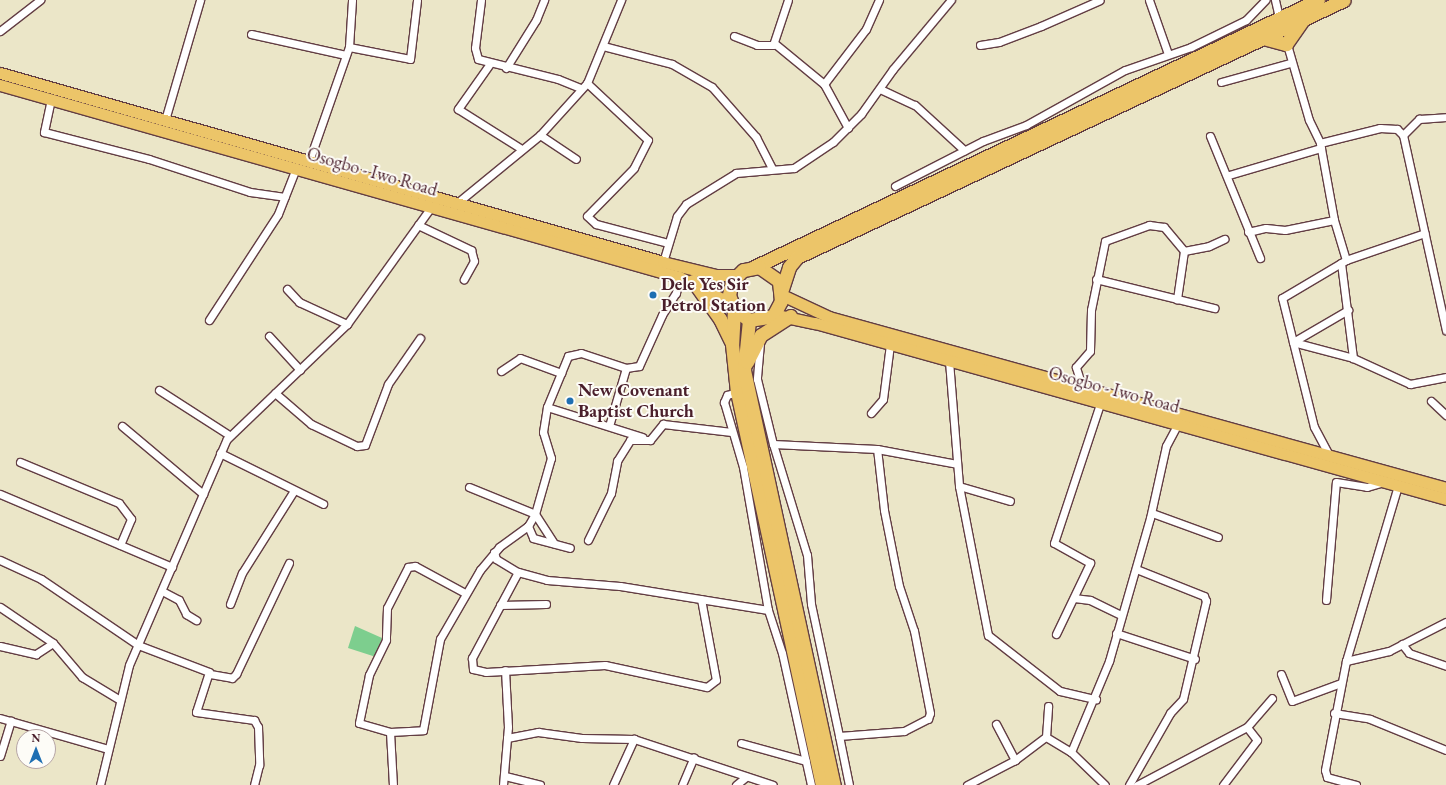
<!DOCTYPE html>
<style>
body{margin:0}
#map{position:relative;width:1446px;height:785px;overflow:hidden;background:#ebe6c8;font-family:"EB Garamond",serif}
div>[style]{position:absolute}
[style*='--x']{left:calc(var(--x)*1px);top:calc(var(--y)*1px);width:calc(var(--w)*1px);rotate:calc(var(--a)*1deg)}
.green>*{inset:0;background:#7dce8e}
.roads{filter:drop-shadow(1px 0 #623d43) drop-shadow(-1px 0 #623d43) drop-shadow(0 1px #623d43) drop-shadow(0 -1px #623d43)}
.street>*{height:7px;margin:-3.5px;padding:0 3.5px;transform-origin:3.5px;border-radius:3.5px;background:#fff}
.primary>*{height:11px;margin:-5.5px;padding:0 5.5px;transform-origin:5.5px;border-radius:5.5px;background:#ecc569}
.highway>*{height:13px;margin:-6.5px;padding:0 6.5px;transform-origin:6.5px;border-radius:6.5px;background:#ecc569}
.dots>*{width:11px;height:11px;translate:-50% -50%;box-sizing:border-box;border:2px solid #fdfcf7;border-radius:50%}
span{translate:-50% -50%;white-space:nowrap;text-align:center;line-height:1.15;-webkit-text-stroke:4px #fdfcf7;paint-order:stroke}
.street-label{font-size:18px;color:#4a1f2b}
.poi-label{font-size:18px;color:#4a1f2b;font-weight:700}
.left{translate:0 -50%;text-align:left}
.north{position:absolute;left:16px;top:729px;width:40px;height:40px;box-sizing:border-box;background:#fdfcf7;border:1px solid #b5a4a5;border-radius:50%;rotate:0deg;font-size:11px;font-weight:700;line-height:16px;text-align:center;color:#4a1f2b}
.north::after{content:'';display:block;margin:auto;width:14px;height:18px;background:#1f6fb2;clip-path:polygon(50% 0,100% 100%,50% 72%,0 100%)}
</style>
<div id="map">
<div class="green">
<div style="clip-path:polygon(355px 626px,382px 638px,376px 657px,348px 648px)"></div>
</div>
<div class="roads">
<div class="street">
<div style="--x:481;--y:0;--w:48;--a:97.1"></div>
<div style="--x:475;--y:48;--w:11;--a:75"></div>
<div style="--x:478;--y:59;--w:82;--a:14"></div>
<div style="--x:558;--y:79;--w:24;--a:22"></div>
<div style="--x:1149;--y:0;--w:57;--a:70.6"></div>
<div style="--x:1275;--y:0;--w:22;--a:77"></div>
<div style="--x:0;--y:31;--w:51;--a:-37.8"></div>
<div style="--x:251;--y:34;--w:97;--a:12.5"></div>
<div style="--x:734;--y:36;--w:25;--a:21"></div>
<div style="--x:757;--y:45;--w:16;--a:0"></div>
<div style="--x:773;--y:45;--w:47;--a:-71.6"></div>
<div style="--x:1286;--y:41;--w:82;--a:73.8"></div>
<div style="--x:1309;--y:120;--w:25;--a:64"></div>
<div style="--x:1320;--y:143;--w:78;--a:79.7"></div>
<div style="--x:1334;--y:220;--w:42;--a:73.3"></div>
<div style="--x:774;--y:43;--w:65;--a:39.4"></div>
<div style="--x:824;--y:84;--w:50;--a:61.4"></div>
<div style="--x:980;--y:45;--w:19;--a:-9"></div>
<div style="--x:999;--y:42;--w:45;--a:-20.9"></div>
<div style="--x:1041;--y:26;--w:64;--a:-23.8"></div>
<div style="--x:603;--y:46;--w:71;--a:14.6"></div>
<div style="--x:672;--y:64;--w:46;--a:29.9"></div>
<div style="--x:712;--y:87;--w:67;--a:48.7"></div>
<div style="--x:756;--y:137;--w:35;--a:63"></div>
<div style="--x:349;--y:47;--w:62;--a:11.1"></div>
<div style="--x:410;--y:59;--w:59;--a:-83.2"></div>
<div style="--x:489;--y:65;--w:54;--a:125.2"></div>
<div style="--x:458;--y:109;--w:73;--a:32.2"></div>
<div style="--x:506;--y:68;--w:57;--a:-58"></div>
<div style="--x:536;--y:20;--w:22;--a:-68"></div>
<div style="--x:1221;--y:82;--w:72;--a:-15.4"></div>
<div style="--x:587;--y:83;--w:83;--a:43.1"></div>
<div style="--x:648;--y:140;--w:31;--a:117"></div>
<div style="--x:634;--y:168;--w:67;--a:134.4"></div>
<div style="--x:587;--y:216;--w:12;--a:42"></div>
<div style="--x:596;--y:224;--w:74;--a:14.8"></div>
<div style="--x:824;--y:84;--w:69;--a:-52.6"></div>
<div style="--x:866;--y:29;--w:32;--a:-66"></div>
<div style="--x:880;--y:89;--w:38;--a:25"></div>
<div style="--x:915;--y:105;--w:67;--a:42.6"></div>
<div style="--x:51;--y:99;--w:34;--a:102"></div>
<div style="--x:44;--y:132;--w:108;--a:14.4"></div>
<div style="--x:149;--y:159;--w:106;--a:18.1"></div>
<div style="--x:250;--y:192;--w:35;--a:8"></div>
<div style="--x:165;--y:120;--w:125;--a:-73.7"></div>
<div style="--x:540;--y:135;--w:43;--a:33.7"></div>
<div style="--x:1403;--y:135;--w:23;--a:-45"></div>
<div style="--x:1419;--y:119;--w:27;--a:-4"></div>
<div style="--x:1210;--y:136;--w:132;--a:67.7"></div>
<div style="--x:1320;--y:143;--w:62;--a:-14"></div>
<div style="--x:1380;--y:128;--w:17;--a:3"></div>
<div style="--x:1397;--y:129;--w:8;--a:45"></div>
<div style="--x:1403;--y:135;--w:200;--a:77.6"></div>
<div style="--x:309;--y:161;--w:121;--a:-70.7"></div>
<div style="--x:349;--y:47;--w:47;--a:-86.3"></div>
<div style="--x:1229;--y:175;--w:96;--a:-16.4"></div>
<div style="--x:895;--y:186;--w:99;--a:-27.1"></div>
<div style="--x:983;--y:141;--w:46;--a:-20.4"></div>
<div style="--x:1026;--y:125;--w:113;--a:-29.1"></div>
<div style="--x:1125;--y:70;--w:70;--a:-19.2"></div>
<div style="--x:1191;--y:47;--w:61;--a:-26.1"></div>
<div style="--x:1246;--y:20;--w:28;--a:-46"></div>
<div style="--x:457;--y:203;--w:107;--a:-39.3"></div>
<div style="--x:540;--y:135;--w:70;--a:-47.9"></div>
<div style="--x:587;--y:83;--w:90;--a:-67.7"></div>
<div style="--x:418;--y:225;--w:59;--a:25.3"></div>
<div style="--x:471;--y:250;--w:11;--a:75"></div>
<div style="--x:474;--y:261;--w:21;--a:119"></div>
<div style="--x:1248;--y:232;--w:18;--a:-13"></div>
<div style="--x:1266;--y:228;--w:19;--a:6"></div>
<div style="--x:1285;--y:230;--w:50;--a:-11.5"></div>
<div style="--x:1184;--y:251;--w:25;--a:-11"></div>
<div style="--x:1209;--y:246;--w:17;--a:-25"></div>
<div style="--x:663;--y:262;--w:48;--a:-73.1"></div>
<div style="--x:677;--y:216;--w:15;--a:-53"></div>
<div style="--x:686;--y:204;--w:59;--a:-31.8"></div>
<div style="--x:736;--y:173;--w:58;--a:-4.9"></div>
<div style="--x:794;--y:168;--w:47;--a:-33.7"></div>
<div style="--x:833;--y:142;--w:40;--a:-45"></div>
<div style="--x:861;--y:114;--w:55;--a:-54.6"></div>
<div style="--x:893;--y:69;--w:90;--a:-50"></div>
<div style="--x:1341;--y:263;--w:96;--a:82.8"></div>
<div style="--x:1096;--y:279;--w:122;--a:13.8"></div>
<div style="--x:287;--y:289;--w:18;--a:47"></div>
<div style="--x:299;--y:302;--w:53;--a:24.6"></div>
<div style="--x:209;--y:320;--w:126;--a:-56.9"></div>
<div style="--x:278;--y:214;--w:49;--a:-68.6"></div>
<div style="--x:269;--y:336;--w:46;--a:47.6"></div>
<div style="--x:1293;--y:342;--w:62;--a:14.9"></div>
<div style="--x:1353;--y:358;--w:63;--a:24.5"></div>
<div style="--x:1410;--y:384;--w:37;--a:-11"></div>
<div style="--x:1293;--y:342;--w:64;--a:-30.2"></div>
<div style="--x:760;--y:343;--w:36;--a:95"></div>
<div style="--x:757;--y:379;--w:67;--a:76.2"></div>
<div style="--x:773;--y:444;--w:104;--a:2.8"></div>
<div style="--x:877;--y:449;--w:81;--a:10.6"></div>
<div style="--x:949;--y:361;--w:125;--a:85.4"></div>
<div style="--x:959;--y:486;--w:152;--a:79"></div>
<div style="--x:988;--y:635;--w:91;--a:37.9"></div>
<div style="--x:1060;--y:691;--w:37;--a:13"></div>
<div style="--x:501;--y:371;--w:23;--a:-34"></div>
<div style="--x:520;--y:358;--w:44;--a:20.1"></div>
<div style="--x:1082;--y:386;--w:20;--a:-108"></div>
<div style="--x:1076;--y:367;--w:21;--a:-49"></div>
<div style="--x:1090;--y:351;--w:41;--a:-88.6"></div>
<div style="--x:1091;--y:310;--w:70;--a:-78.5"></div>
<div style="--x:1105;--y:241;--w:47;--a:-20"></div>
<div style="--x:1149;--y:225;--w:15;--a:8"></div>
<div style="--x:1164;--y:227;--w:31;--a:50"></div>
<div style="--x:1184;--y:251;--w:49;--a:98.3"></div>
<div style="--x:159;--y:390;--w:83;--a:32.7"></div>
<div style="--x:737;--y:392;--w:10;--a:163"></div>
<div style="--x:727;--y:395;--w:8;--a:113"></div>
<div style="--x:724;--y:402;--w:68;--a:73.7"></div>
<div style="--x:743;--y:467;--w:145;--a:80.1"></div>
<div style="--x:768;--y:610;--w:45;--a:72"></div>
<div style="--x:782;--y:653;--w:135;--a:77.6"></div>
<div style="--x:275;--y:393;--w:48;--a:40.7"></div>
<div style="--x:311;--y:424;--w:51;--a:25.6"></div>
<div style="--x:357;--y:446;--w:8;--a:-7"></div>
<div style="--x:365;--y:445;--w:65;--a:-69.3"></div>
<div style="--x:388;--y:384;--w:56;--a:-55.2"></div>
<div style="--x:1431;--y:401;--w:21;--a:43"></div>
<div style="--x:547;--y:407;--w:100;--a:17.5"></div>
<div style="--x:871;--y:413;--w:18;--a:-49"></div>
<div style="--x:883;--y:399;--w:55;--a:-82.7"></div>
<div style="--x:122;--y:426;--w:106;--a:40"></div>
<div style="--x:609;--y:426;--w:60;--a:-73.7"></div>
<div style="--x:773;--y:444;--w:116;--a:73"></div>
<div style="--x:807;--y:555;--w:49;--a:85.3"></div>
<div style="--x:811;--y:604;--w:135;--a:78"></div>
<div style="--x:220;--y:453;--w:115;--a:26.3"></div>
<div style="--x:1329;--y:455;--w:32;--a:-118"></div>
<div style="--x:1314;--y:427;--w:133;--a:-103.9"></div>
<div style="--x:1282;--y:298;--w:74;--a:-30.7"></div>
<div style="--x:1346;--y:260;--w:83;--a:-18.9"></div>
<div style="--x:20;--y:462;--w:107;--a:22.5"></div>
<div style="--x:119;--y:503;--w:20;--a:53"></div>
<div style="--x:131;--y:519;--w:28;--a:113"></div>
<div style="--x:959;--y:486;--w:53;--a:16.4"></div>
<div style="--x:469;--y:487;--w:71;--a:22.2"></div>
<div style="--x:535;--y:514;--w:35;--a:57"></div>
<div style="--x:0;--y:494;--w:187;--a:23"></div>
<div style="--x:1152;--y:513;--w:70;--a:20"></div>
<div style="--x:528;--y:526;--w:13;--a:67"></div>
<div style="--x:533;--y:538;--w:38;--a:15"></div>
<div style="--x:588;--y:540;--w:52;--a:-63.9"></div>
<div style="--x:611;--y:493;--w:33;--a:-79"></div>
<div style="--x:617;--y:461;--w:25;--a:-58"></div>
<div style="--x:630;--y:440;--w:20;--a:0"></div>
<div style="--x:650;--y:440;--w:21;--a:-51"></div>
<div style="--x:663;--y:424;--w:69;--a:6.6"></div>
<div style="--x:494;--y:552;--w:7;--a:74"></div>
<div style="--x:496;--y:559;--w:26;--a:31"></div>
<div style="--x:518;--y:572;--w:30;--a:15"></div>
<div style="--x:547;--y:580;--w:73;--a:4.7"></div>
<div style="--x:620;--y:586;--w:150;--a:9.2"></div>
<div style="--x:0;--y:560;--w:45;--a:24.9"></div>
<div style="--x:41;--y:579;--w:117;--a:34.2"></div>
<div style="--x:138;--y:645;--w:76;--a:20.8"></div>
<div style="--x:209;--y:672;--w:42;--a:108"></div>
<div style="--x:196;--y:712;--w:59;--a:7.9"></div>
<div style="--x:254;--y:720;--w:8;--a:60"></div>
<div style="--x:258;--y:727;--w:38;--a:88"></div>
<div style="--x:259;--y:765;--w:21;--a:104"></div>
<div style="--x:518;--y:572;--w:98;--a:118.1"></div>
<div style="--x:472;--y:658;--w:11;--a:85"></div>
<div style="--x:473;--y:669;--w:13;--a:13"></div>
<div style="--x:486;--y:672;--w:119;--a:-3.4"></div>
<div style="--x:605;--y:665;--w:104;--a:12.2"></div>
<div style="--x:707;--y:687;--w:11;--a:-38"></div>
<div style="--x:716;--y:680;--w:82;--a:-100.5"></div>
<div style="--x:162;--y:591;--w:19;--a:28"></div>
<div style="--x:179;--y:600;--w:16;--a:63"></div>
<div style="--x:186;--y:614;--w:12;--a:31"></div>
<div style="--x:465;--y:593;--w:57;--a:-151.6"></div>
<div style="--x:415;--y:566;--w:7;--a:172"></div>
<div style="--x:408;--y:567;--w:46;--a:117.1"></div>
<div style="--x:387;--y:608;--w:32;--a:92"></div>
<div style="--x:386;--y:640;--w:39;--a:116"></div>
<div style="--x:369;--y:675;--w:49;--a:101.8"></div>
<div style="--x:359;--y:723;--w:32;--a:16"></div>
<div style="--x:390;--y:732;--w:33;--a:-3"></div>
<div style="--x:423;--y:730;--w:93;--a:-79.4"></div>
<div style="--x:440;--y:639;--w:80;--a:-59.9"></div>
<div style="--x:480;--y:570;--w:30;--a:-50"></div>
<div style="--x:499;--y:547;--w:36;--a:-36"></div>
<div style="--x:528;--y:526;--w:14;--a:-60"></div>
<div style="--x:535;--y:514;--w:58;--a:-74.1"></div>
<div style="--x:551;--y:458;--w:27;--a:-107"></div>
<div style="--x:543;--y:432;--w:25;--a:-81"></div>
<div style="--x:547;--y:407;--w:55;--a:-67.6"></div>
<div style="--x:568;--y:356;--w:13;--a:-13"></div>
<div style="--x:581;--y:353;--w:47;--a:18.4"></div>
<div style="--x:626;--y:368;--w:13;--a:-9"></div>
<div style="--x:639;--y:366;--w:56;--a:-65.7"></div>
<div style="--x:662;--y:315;--w:26;--a:-58"></div>
<div style="--x:676;--y:293;--w:16;--a:-79"></div>
<div style="--x:1074;--y:598;--w:16;--a:7"></div>
<div style="--x:1090;--y:600;--w:34;--a:26"></div>
<div style="--x:1326;--y:600;--w:118;--a:-85.2"></div>
<div style="--x:1336;--y:482;--w:31;--a:9"></div>
<div style="--x:1367;--y:487;--w:17;--a:-17"></div>
<div style="--x:230;--y:604;--w:33;--a:-69"></div>
<div style="--x:242;--y:573;--w:96;--a:-57.8"></div>
<div style="--x:500;--y:605;--w:46;--a:-1.2"></div>
<div style="--x:0;--y:607;--w:64;--a:34.2"></div>
<div style="--x:53;--y:643;--w:45;--a:49.5"></div>
<div style="--x:82;--y:677;--w:44;--a:31.2"></div>
<div style="--x:1116;--y:633;--w:83;--a:18.2"></div>
<div style="--x:1056;--y:634;--w:79;--a:-64.4"></div>
<div style="--x:1090;--y:563;--w:41;--a:-150.9"></div>
<div style="--x:1054;--y:543;--w:146;--a:-71.7"></div>
<div style="--x:1402;--y:644;--w:11;--a:52"></div>
<div style="--x:1409;--y:653;--w:39;--a:19"></div>
<div style="--x:0;--y:646;--w:37;--a:13"></div>
<div style="--x:36;--y:654;--w:20;--a:-33"></div>
<div style="--x:1346;--y:661;--w:44;--a:-13.1"></div>
<div style="--x:1389;--y:651;--w:64;--a:-27"></div>
<div style="--x:210;--y:674;--w:22;--a:10"></div>
<div style="--x:232;--y:678;--w:6;--a:-45"></div>
<div style="--x:236;--y:674;--w:123;--a:-64.5"></div>
<div style="--x:1281;--y:674;--w:29;--a:68"></div>
<div style="--x:1292;--y:701;--w:52;--a:-20.2"></div>
<div style="--x:1334;--y:713;--w:36;--a:9"></div>
<div style="--x:1370;--y:719;--w:82;--a:22.2"></div>
<div style="--x:0;--y:718;--w:112;--a:16"></div>
<div style="--x:996;--y:724;--w:41;--a:62.2"></div>
<div style="--x:390;--y:732;--w:53;--a:86.8"></div>
<div style="--x:1046;--y:737;--w:31;--a:-86"></div>
<div style="--x:507;--y:738;--w:32;--a:-11"></div>
<div style="--x:538;--y:732;--w:44;--a:7.8"></div>
<div style="--x:582;--y:738;--w:52;--a:1.1"></div>
<div style="--x:634;--y:739;--w:146;--a:18.3"></div>
<div style="--x:741;--y:743;--w:67;--a:15.5"></div>
<div style="--x:1071;--y:752;--w:99;--a:-67.3"></div>
<div style="--x:1109;--y:661;--w:149;--a:-74"></div>
<div style="--x:1150;--y:518;--w:74;--a:-77.5"></div>
<div style="--x:1166;--y:446;--w:24;--a:-62"></div>
<div style="--x:0;--y:756;--w:37;--a:-73"></div>
<div style="--x:505;--y:776;--w:36;--a:14"></div>
<div style="--x:100;--y:785;--w:123;--a:-76.4"></div>
<div style="--x:129;--y:665;--w:246;--a:-66.6"></div>
<div style="--x:227;--y:439;--w:166;--a:-43.8"></div>
<div style="--x:347;--y:324;--w:144;--a:-54.3"></div>
<div style="--x:503;--y:785;--w:58;--a:-85.1"></div>
<div style="--x:508;--y:727;--w:57;--a:-93"></div>
<div style="--x:613;--y:785;--w:51;--a:-65.5"></div>
<div style="--x:682;--y:785;--w:30;--a:-67"></div>
<div style="--x:736;--y:785;--w:13;--a:-39"></div>
<div style="--x:849;--y:785;--w:50;--a:-101.5"></div>
<div style="--x:839;--y:736;--w:65;--a:-4.4"></div>
<div style="--x:904;--y:731;--w:27;--a:-27"></div>
<div style="--x:928;--y:719;--w:6;--a:-72"></div>
<div style="--x:930;--y:713;--w:84;--a:-101"></div>
<div style="--x:914;--y:631;--w:47;--a:-108.4"></div>
<div style="--x:899;--y:586;--w:77;--a:-101.2"></div>
<div style="--x:884;--y:510;--w:61;--a:-96.5"></div>
<div style="--x:967;--y:785;--w:54;--a:-27.5"></div>
<div style="--x:1015;--y:760;--w:39;--a:-37"></div>
<div style="--x:1046;--y:737;--w:29;--a:31"></div>
<div style="--x:1071;--y:752;--w:47;--a:44.1"></div>
<div style="--x:1129;--y:785;--w:83;--a:-60.3"></div>
<div style="--x:1170;--y:713;--w:19;--a:-47"></div>
<div style="--x:1183;--y:699;--w:101;--a:-76.8"></div>
<div style="--x:1206;--y:601;--w:5;--a:-112"></div>
<div style="--x:1204;--y:596;--w:73;--a:-158.3"></div>
<div style="--x:1137;--y:785;--w:124;--a:-27.8"></div>
<div style="--x:1247;--y:727;--w:38;--a:-49"></div>
<div style="--x:1223;--y:785;--w:56;--a:-52.9"></div>
<div style="--x:1257;--y:740;--w:16;--a:-128"></div>
<div style="--x:1356;--y:785;--w:30;--a:-165"></div>
<div style="--x:1327;--y:777;--w:7;--a:-106"></div>
<div style="--x:1325;--y:770;--w:111;--a:-79.1"></div>
<div style="--x:1346;--y:661;--w:183;--a:-73.5"></div>
</div>
<div class="primary">
<div style="--x:0;--y:73;--w:689;--a:15.91"></div>
<div style="--x:663;--y:262;--w:55;--a:13.8"></div>
<div style="--x:716;--y:275;--w:21;--a:0"></div>
<div style="--x:0;--y:85;--w:706;--a:15.79"></div>
<div style="--x:679;--y:277;--w:57;--a:27"></div>
<div style="--x:782;--y:295;--w:52;--a:25.1"></div>
<div style="--x:829;--y:317;--w:640;--a:15.49"></div>
<div style="--x:781;--y:316;--w:35;--a:12"></div>
<div style="--x:815;--y:323;--w:655;--a:15.58"></div>
</div>
<div class="highway">
<div style="--x:1263;--y:38;--w:24;--a:15"></div>
<div style="--x:1286;--y:44;--w:28;--a:-55"></div>
<div style="--x:754;--y:267;--w:624;--a:-25.33"></div>
<div style="--x:693;--y:281;--w:47;--a:54.6"></div>
<div style="--x:720;--y:319;--w:25;--a:64"></div>
<div style="--x:782;--y:289;--w:23;--a:-72"></div>
<div style="--x:789;--y:267;--w:13;--a:-51"></div>
<div style="--x:797;--y:257;--w:604;--a:-25.17"></div>
<div style="--x:734;--y:309;--w:19;--a:36"></div>
<div style="--x:749;--y:320;--w:24;--a:-9"></div>
<div style="--x:773;--y:316;--w:17;--a:-62"></div>
<div style="--x:781;--y:301;--w:20;--a:-96"></div>
<div style="--x:779;--y:281;--w:24;--a:-145"></div>
<div style="--x:759;--y:267;--w:16;--a:169"></div>
<div style="--x:743;--y:270;--w:16;--a:135"></div>
<div style="--x:732;--y:281;--w:14;--a:102"></div>
<div style="--x:729;--y:295;--w:15;--a:70"></div>
<div style="--x:734;--y:309;--w:35;--a:93"></div>
<div style="--x:732;--y:344;--w:48;--a:84.1"></div>
<div style="--x:737;--y:392;--w:402;--a:77.8"></div>
<div style="--x:749;--y:320;--w:50;--a:95.7"></div>
<div style="--x:744;--y:370;--w:425;--a:77.8"></div>
<div style="--x:747;--y:362;--w:30;--a:-63"></div>
<div style="--x:761;--y:335;--w:35;--a:-33"></div>
</div>
</div>
<div class="dots">
<div style="left:653px;top:295px;background:#1f6fb2"></div>
<div style="left:570px;top:401px;background:#1f6fb2"></div>
</div>
<div class="street-label">
<span style="left:372px;top:172px;rotate:16deg">Osogbo - Iwo Road</span>
<span style="left:1114px;top:390px;rotate:15deg">Osogbo - Iwo Road</span>
</div>
<div class="poi-label">
<span class="left" style="left:661px;top:295px">Dele Yes Sir<br>Petrol Station</span>
<span class="left" style="left:578px;top:401px">New Covenant<br>Baptist Church</span>
</div>
<div class="north">N</div>
</div>
